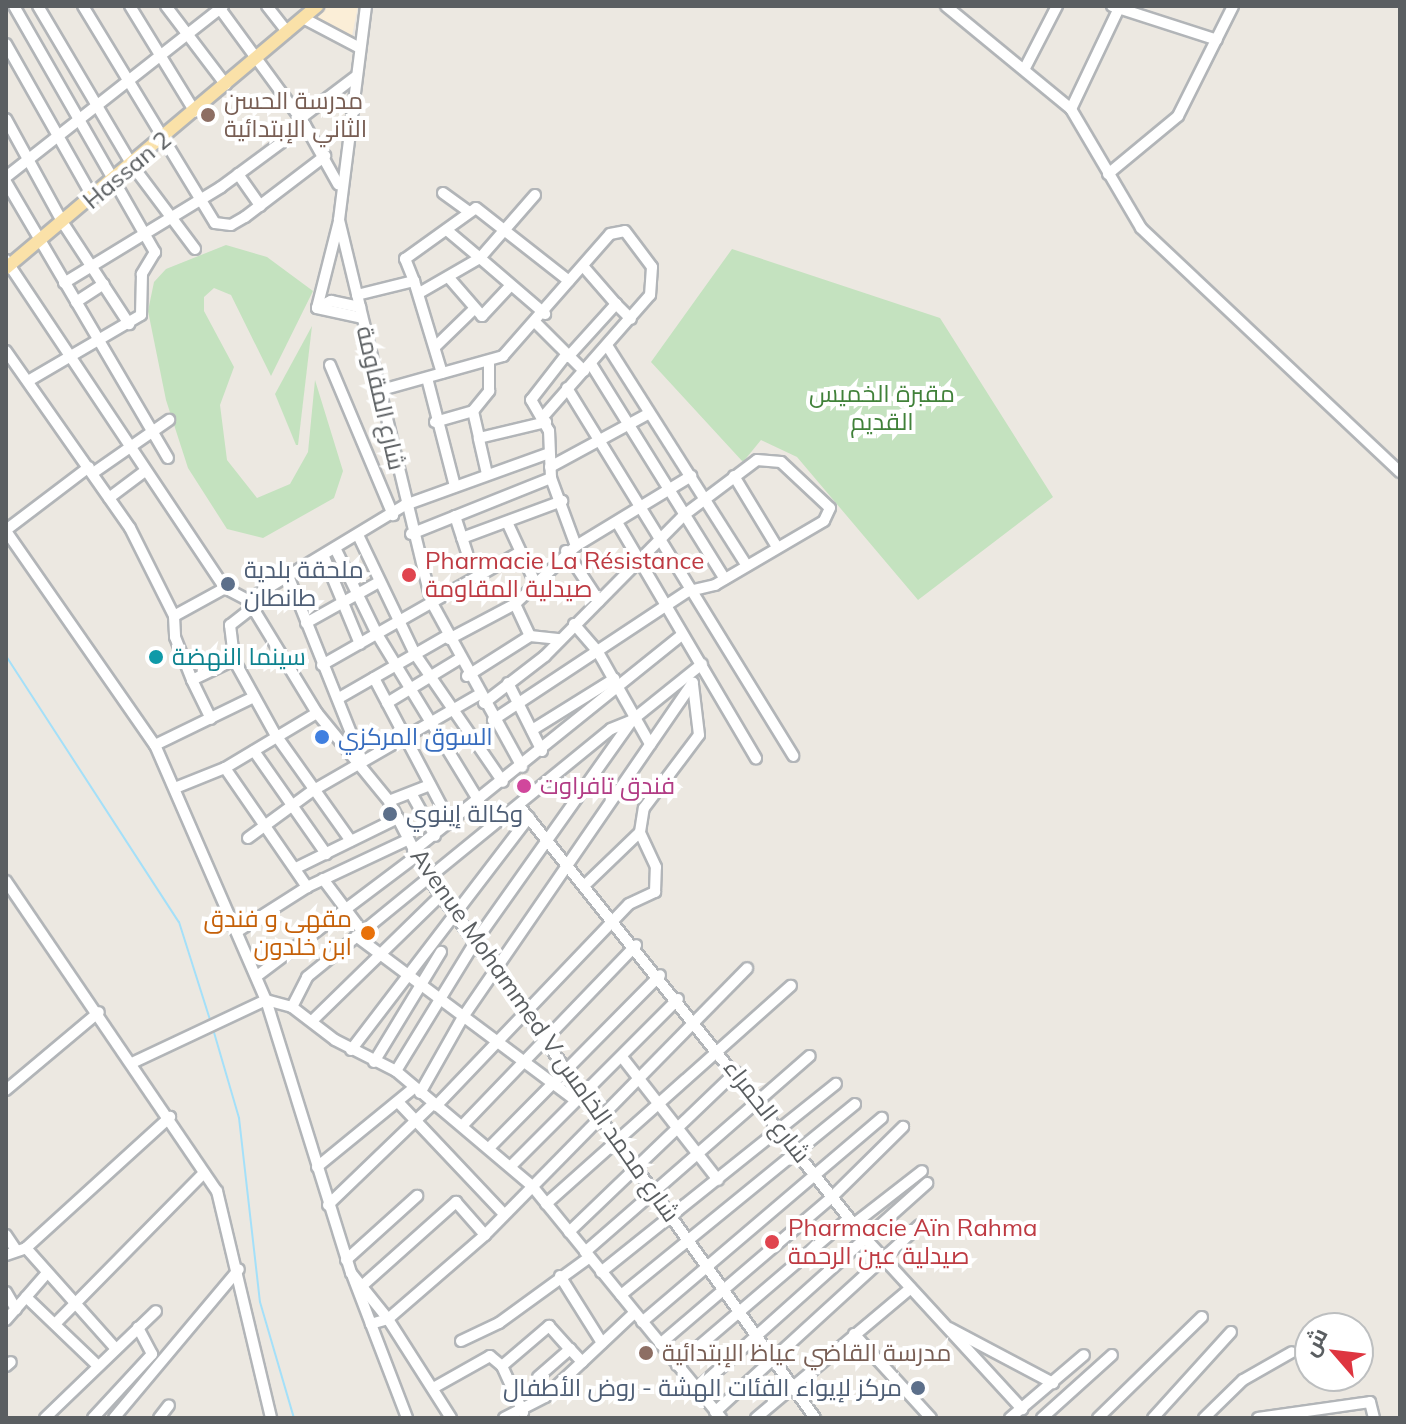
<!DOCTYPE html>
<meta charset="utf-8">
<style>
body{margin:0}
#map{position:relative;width:1406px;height:1424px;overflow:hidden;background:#ece8e1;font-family:Mulish,Cairo,sans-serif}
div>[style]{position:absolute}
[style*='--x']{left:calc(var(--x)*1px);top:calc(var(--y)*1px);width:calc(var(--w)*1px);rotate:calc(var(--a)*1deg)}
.commercial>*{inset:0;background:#fbeed7}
.green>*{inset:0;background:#c4e2bf}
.stream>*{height:2px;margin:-1px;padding:0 1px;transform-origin:1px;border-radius:1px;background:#a4e0f9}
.roads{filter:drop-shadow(2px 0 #b2b5b8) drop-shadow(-2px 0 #b2b5b8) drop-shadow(0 2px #b2b5b8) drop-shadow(0 -2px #b2b5b8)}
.minor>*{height:10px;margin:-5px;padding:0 5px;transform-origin:5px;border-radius:5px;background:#fff}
.major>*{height:12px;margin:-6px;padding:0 6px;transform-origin:6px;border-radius:6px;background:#fae1a8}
.dots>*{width:22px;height:22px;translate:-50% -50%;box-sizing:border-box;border:4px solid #fff;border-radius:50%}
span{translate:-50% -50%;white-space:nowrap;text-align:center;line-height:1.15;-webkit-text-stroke:8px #fff;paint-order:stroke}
.education-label{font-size:24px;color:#785e54}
.left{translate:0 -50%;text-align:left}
.street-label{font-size:24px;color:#5a5e61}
.park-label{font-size:24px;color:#408139}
.health-label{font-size:24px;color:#be3a42}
.service-label{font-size:24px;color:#4e5e75}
.right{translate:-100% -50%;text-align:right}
.culture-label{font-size:24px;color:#0d838f}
.shop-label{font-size:24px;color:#366cbe}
.hotel-label{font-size:24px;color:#b23c85}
.food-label{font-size:24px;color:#c56008}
.frame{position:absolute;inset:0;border:8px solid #5a5e61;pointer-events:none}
.north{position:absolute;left:1294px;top:1312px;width:80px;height:80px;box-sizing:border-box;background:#fff;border:2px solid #bdbfc0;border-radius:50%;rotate:298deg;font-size:22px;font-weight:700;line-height:32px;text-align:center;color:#5a5e61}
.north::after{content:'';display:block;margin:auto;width:28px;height:36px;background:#de3540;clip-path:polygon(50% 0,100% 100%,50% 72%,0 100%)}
</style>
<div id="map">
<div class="commercial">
<div style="clip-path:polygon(327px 6px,358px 6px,351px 41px,313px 18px)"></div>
</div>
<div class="green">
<div style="clip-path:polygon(226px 245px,267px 257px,313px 291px,271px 376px,231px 295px,214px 288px,204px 297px,204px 311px,234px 367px,220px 405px,227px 460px,257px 498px,290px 484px,308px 452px,315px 380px,343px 471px,334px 498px,263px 538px,227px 529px,188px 468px,166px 400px,148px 311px,154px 282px,166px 269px)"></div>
<div style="clip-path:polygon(732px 249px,940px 318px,1053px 497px,918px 600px,797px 457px,761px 440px,743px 462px,651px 362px)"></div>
<div style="clip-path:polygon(312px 326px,298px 445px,296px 445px,275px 394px)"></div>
</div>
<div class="stream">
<div style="--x:6;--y:656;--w:317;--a:57"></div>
<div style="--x:179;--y:922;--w:106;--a:72.4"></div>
<div style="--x:213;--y:1029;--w:93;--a:73.7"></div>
<div style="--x:239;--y:1118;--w:185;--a:83.5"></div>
<div style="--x:260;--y:1302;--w:121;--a:73.7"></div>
</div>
<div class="roads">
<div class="minor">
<div style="--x:14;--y:6;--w:284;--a:60.2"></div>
<div style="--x:155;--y:252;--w:26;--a:121"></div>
<div style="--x:142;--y:274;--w:41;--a:91.4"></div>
<div style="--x:141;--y:315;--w:131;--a:149.7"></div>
<div style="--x:38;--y:6;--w:185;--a:59.4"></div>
<div style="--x:132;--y:165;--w:105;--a:53.1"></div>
<div style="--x:83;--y:6;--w:254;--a:58.7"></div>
<div style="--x:215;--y:223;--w:16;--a:7"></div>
<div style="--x:231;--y:225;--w:16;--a:-30"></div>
<div style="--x:245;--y:217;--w:101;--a:-37.3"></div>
<div style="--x:130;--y:6;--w:124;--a:58.5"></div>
<div style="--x:166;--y:6;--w:99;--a:52.8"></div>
<div style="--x:218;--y:6;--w:147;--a:53.8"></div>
<div style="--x:305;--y:125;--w:68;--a:60.8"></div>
<div style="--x:267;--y:6;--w:33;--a:52"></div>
<div style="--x:366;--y:6;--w:216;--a:97.2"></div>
<div style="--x:339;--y:220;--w:394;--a:76.4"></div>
<div style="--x:432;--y:603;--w:187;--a:61.2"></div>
<div style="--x:946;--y:6;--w:162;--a:39.5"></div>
<div style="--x:1071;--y:109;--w:138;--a:59.5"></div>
<div style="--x:1141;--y:228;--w:356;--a:43.3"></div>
<div style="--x:1112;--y:6;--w:110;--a:17.9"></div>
<div style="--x:303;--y:18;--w:64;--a:27.8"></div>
<div style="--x:6;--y:44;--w:177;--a:60.5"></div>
<div style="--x:1025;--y:68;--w:70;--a:-62.7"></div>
<div style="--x:1071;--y:109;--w:114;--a:-64.6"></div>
<div style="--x:301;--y:118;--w:68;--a:-37.2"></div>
<div style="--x:6;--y:119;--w:119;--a:61.3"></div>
<div style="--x:63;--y:223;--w:121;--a:56.8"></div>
<div style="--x:238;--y:174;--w:39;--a:55"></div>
<div style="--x:1108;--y:174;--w:91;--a:-39.6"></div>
<div style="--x:1178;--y:116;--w:123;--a:-63.4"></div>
<div style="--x:6;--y:177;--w:276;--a:-38.2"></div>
<div style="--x:6;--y:182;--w:320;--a:59.6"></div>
<div style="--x:443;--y:193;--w:32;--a:36"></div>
<div style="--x:535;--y:195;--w:84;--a:131.1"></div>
<div style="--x:480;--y:258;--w:86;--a:40.7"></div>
<div style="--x:6;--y:260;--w:394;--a:56.3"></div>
<div style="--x:225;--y:588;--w:26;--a:28"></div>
<div style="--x:248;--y:600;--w:132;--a:58.6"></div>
<div style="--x:317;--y:713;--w:114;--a:50.7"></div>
<div style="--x:389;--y:801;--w:85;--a:62.8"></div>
<div style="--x:428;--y:877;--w:665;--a:54.42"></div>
<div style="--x:583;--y:266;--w:50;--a:49"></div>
<div style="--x:450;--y:279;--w:49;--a:49.1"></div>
<div style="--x:482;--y:316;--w:42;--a:-46.9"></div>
<div style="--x:414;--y:281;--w:24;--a:-112"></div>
<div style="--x:405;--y:259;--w:87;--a:-35.7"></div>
<div style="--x:476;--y:208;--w:118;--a:38.1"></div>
<div style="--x:64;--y:283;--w:184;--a:-31.4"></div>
<div style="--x:221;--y:187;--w:104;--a:-36.4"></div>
<div style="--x:421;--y:292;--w:68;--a:-30"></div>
<div style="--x:480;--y:258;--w:40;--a:-140"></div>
<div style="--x:357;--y:295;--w:59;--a:-13.8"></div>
<div style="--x:414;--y:281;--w:96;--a:73.1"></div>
<div style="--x:76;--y:302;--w:33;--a:-33"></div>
<div style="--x:317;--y:308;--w:90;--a:-75.8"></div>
<div style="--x:317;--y:308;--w:46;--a:12.5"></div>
<div style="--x:317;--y:308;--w:16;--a:-27"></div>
<div style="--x:331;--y:301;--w:30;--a:12"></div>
<div style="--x:536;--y:323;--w:68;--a:45"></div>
<div style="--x:435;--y:347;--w:52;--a:-44.2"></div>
<div style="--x:608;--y:347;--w:259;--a:57.6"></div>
<div style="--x:6;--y:351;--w:216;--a:55"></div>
<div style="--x:130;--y:528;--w:98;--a:63.4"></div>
<div style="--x:174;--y:616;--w:21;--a:87"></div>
<div style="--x:175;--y:637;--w:46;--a:68.4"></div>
<div style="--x:192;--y:680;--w:47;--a:-25.5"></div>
<div style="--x:568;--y:357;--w:72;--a:-47.8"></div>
<div style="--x:616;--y:304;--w:21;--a:45"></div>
<div style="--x:591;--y:364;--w:253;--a:58.1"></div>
<div style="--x:330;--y:365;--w:163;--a:67.2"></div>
<div style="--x:427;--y:378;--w:112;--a:75.5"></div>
<div style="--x:567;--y:388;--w:432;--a:58.4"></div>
<div style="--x:378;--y:391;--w:130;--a:-15.6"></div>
<div style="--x:503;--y:356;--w:162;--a:-48.7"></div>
<div style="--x:610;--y:234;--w:15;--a:-11"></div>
<div style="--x:625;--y:231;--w:45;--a:53.1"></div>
<div style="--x:652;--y:267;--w:28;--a:94"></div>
<div style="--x:650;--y:295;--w:164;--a:131.3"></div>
<div style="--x:473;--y:411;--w:26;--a:-51"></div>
<div style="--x:489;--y:391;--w:27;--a:-90"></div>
<div style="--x:435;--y:422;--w:40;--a:-16"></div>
<div style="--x:473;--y:411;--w:28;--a:77"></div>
<div style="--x:550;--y:467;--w:111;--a:-28.4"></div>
<div style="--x:93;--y:473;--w:93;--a:-34.9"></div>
<div style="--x:487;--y:474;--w:37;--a:-103"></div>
<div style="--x:479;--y:438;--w:69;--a:-13.4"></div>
<div style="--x:734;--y:476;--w:83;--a:58.8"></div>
<div style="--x:109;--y:498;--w:45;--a:-36.9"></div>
<div style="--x:455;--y:516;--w:40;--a:72"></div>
<div style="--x:507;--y:522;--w:72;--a:65.2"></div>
<div style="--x:618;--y:524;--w:272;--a:59.5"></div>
<div style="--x:6;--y:530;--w:104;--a:-37.2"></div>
<div style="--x:6;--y:531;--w:261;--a:55.2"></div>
<div style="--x:155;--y:745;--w:278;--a:66.5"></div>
<div style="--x:266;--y:1000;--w:286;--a:72.7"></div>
<div style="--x:351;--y:1273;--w:59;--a:51.2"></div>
<div style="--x:388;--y:1319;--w:18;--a:164"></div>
<div style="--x:371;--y:1324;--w:101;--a:69"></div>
<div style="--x:411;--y:534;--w:151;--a:-21.8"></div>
<div style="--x:358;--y:535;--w:132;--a:64.4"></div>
<div style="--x:415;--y:654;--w:155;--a:55.5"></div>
<div style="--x:462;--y:538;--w:107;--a:-20.3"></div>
<div style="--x:576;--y:546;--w:135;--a:-31.3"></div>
<div style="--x:336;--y:550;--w:93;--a:64"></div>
<div style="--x:377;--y:634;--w:196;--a:58.6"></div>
<div style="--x:566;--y:551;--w:60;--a:56.6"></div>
<div style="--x:324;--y:557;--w:94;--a:67.5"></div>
<div style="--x:289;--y:578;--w:194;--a:68.2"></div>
<div style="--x:248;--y:600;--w:184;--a:-31.2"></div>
<div style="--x:405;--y:505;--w:151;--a:-19.8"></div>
<div style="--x:515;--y:604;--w:35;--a:65"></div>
<div style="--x:530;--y:636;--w:30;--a:6"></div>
<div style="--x:252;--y:608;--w:28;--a:142"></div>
<div style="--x:230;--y:625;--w:35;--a:83"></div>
<div style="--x:234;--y:660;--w:85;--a:61"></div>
<div style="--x:275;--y:734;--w:131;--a:54.6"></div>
<div style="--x:174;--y:616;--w:58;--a:-28.8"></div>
<div style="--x:306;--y:623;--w:84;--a:-29.3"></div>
<div style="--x:574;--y:624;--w:37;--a:49"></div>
<div style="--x:598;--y:652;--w:106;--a:60.5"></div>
<div style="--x:449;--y:639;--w:75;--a:-27.9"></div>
<div style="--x:515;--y:604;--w:84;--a:-43.6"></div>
<div style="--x:576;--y:546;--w:72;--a:-110.2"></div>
<div style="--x:551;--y:478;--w:47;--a:-92.4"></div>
<div style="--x:549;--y:431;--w:36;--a:-120"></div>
<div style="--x:531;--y:400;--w:57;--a:-52.1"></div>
<div style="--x:322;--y:665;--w:228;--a:-29.7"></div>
<div style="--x:467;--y:676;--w:75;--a:-32.4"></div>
<div style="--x:374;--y:678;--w:165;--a:62.2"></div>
<div style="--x:192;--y:680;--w:43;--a:64"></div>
<div style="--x:508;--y:683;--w:76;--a:63.4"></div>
<div style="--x:339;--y:698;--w:125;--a:-29.9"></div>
<div style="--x:387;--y:703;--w:84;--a:-31.4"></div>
<div style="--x:484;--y:703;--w:77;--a:-37.6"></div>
<div style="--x:545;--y:656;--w:198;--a:-45.4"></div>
<div style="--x:684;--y:515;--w:91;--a:-37"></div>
<div style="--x:757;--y:460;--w:24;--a:5"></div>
<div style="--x:781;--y:462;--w:67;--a:43.2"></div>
<div style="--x:830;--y:508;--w:14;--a:115"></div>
<div style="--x:824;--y:521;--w:126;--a:149.6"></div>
<div style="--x:715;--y:585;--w:28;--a:167"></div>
<div style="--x:688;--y:591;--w:234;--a:146.5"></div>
<div style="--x:532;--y:730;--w:97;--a:-31.9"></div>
<div style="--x:155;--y:745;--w:110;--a:-25.9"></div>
<div style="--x:254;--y:751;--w:126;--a:55"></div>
<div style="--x:225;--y:768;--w:145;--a:55.4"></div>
<div style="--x:175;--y:788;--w:54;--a:-21.8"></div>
<div style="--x:225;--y:768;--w:107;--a:-30.9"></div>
<div style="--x:411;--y:793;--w:49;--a:60.8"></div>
<div style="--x:389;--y:801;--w:44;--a:-21.3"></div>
<div style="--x:520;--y:807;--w:551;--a:51.34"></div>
<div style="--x:864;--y:1237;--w:234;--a:47.4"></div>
<div style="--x:248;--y:838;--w:79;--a:-36.3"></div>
<div style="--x:312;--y:791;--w:192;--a:-30"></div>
<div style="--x:413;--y:851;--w:345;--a:-38.8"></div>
<div style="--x:296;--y:868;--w:114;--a:-26.1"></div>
<div style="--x:323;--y:879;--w:65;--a:53.1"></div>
<div style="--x:6;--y:881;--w:375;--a:55.8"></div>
<div style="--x:217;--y:1191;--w:233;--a:76.6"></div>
<div style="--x:586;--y:884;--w:75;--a:-43.9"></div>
<div style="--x:238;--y:931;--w:82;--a:-32.5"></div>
<div style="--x:307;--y:887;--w:110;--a:-25.2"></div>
<div style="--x:356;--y:936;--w:274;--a:36.8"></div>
<div style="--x:257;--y:976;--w:199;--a:-37"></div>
<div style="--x:292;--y:1007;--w:34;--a:-63"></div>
<div style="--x:307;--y:977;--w:392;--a:-39.2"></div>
<div style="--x:611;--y:729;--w:22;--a:-22"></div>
<div style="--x:631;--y:721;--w:91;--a:-38.8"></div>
<div style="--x:312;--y:1021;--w:180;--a:-44.3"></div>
<div style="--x:351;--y:1050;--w:293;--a:-52.6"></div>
<div style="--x:622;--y:1057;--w:156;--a:52"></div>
<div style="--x:374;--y:1062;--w:129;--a:-58.7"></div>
<div style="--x:132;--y:1063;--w:148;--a:-25.2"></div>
<div style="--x:266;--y:1000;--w:27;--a:15"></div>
<div style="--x:292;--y:1007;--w:54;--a:37.5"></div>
<div style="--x:335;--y:1040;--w:68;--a:26.9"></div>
<div style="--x:396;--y:1071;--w:178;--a:40.2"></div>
<div style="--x:532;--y:1186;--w:299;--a:50.8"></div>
<div style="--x:396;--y:1071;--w:151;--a:-58.5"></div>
<div style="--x:475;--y:942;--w:268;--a:-54.7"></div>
<div style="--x:6;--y:1090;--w:121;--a:-40"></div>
<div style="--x:420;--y:1093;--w:87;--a:-60.5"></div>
<div style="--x:463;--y:1017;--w:406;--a:-55.5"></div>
<div style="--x:398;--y:1102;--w:154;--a:46.6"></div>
<div style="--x:436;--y:1106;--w:279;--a:-46.3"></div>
<div style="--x:629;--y:904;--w:29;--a:-25"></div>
<div style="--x:655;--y:892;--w:25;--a:-88"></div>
<div style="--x:656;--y:867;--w:38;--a:-115"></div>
<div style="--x:640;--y:832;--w:24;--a:-81"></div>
<div style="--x:644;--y:808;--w:91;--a:-53"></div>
<div style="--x:699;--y:735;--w:50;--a:-96.8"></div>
<div style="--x:462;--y:1126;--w:251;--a:-46.1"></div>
<div style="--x:489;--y:1148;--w:243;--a:-45.3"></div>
<div style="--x:511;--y:1166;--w:236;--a:-45"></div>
<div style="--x:317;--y:1167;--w:125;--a:-39.2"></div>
<div style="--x:546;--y:1204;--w:328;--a:-41.7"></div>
<div style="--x:328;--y:1205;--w:146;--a:-43.9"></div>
<div style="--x:854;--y:1224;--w:86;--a:-37.9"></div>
<div style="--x:569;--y:1232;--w:231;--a:-43.8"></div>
<div style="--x:6;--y:1235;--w:18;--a:56"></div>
<div style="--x:26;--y:1248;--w:135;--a:48.3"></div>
<div style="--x:585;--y:1252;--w:298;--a:-41.1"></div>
<div style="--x:6;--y:1255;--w:21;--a:-19"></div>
<div style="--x:26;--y:1248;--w:195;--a:-42.3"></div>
<div style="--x:346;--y:1260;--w:96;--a:-42"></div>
<div style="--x:601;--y:1272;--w:301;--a:-38.7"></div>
<div style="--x:560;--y:1276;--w:79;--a:57.9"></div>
<div style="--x:353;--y:1277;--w:50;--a:69"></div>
<div style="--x:363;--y:1285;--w:125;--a:-41.7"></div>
<div style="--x:456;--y:1202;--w:44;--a:48.7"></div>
<div style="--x:6;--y:1292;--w:20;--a:60"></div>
<div style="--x:621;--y:1295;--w:302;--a:-39.2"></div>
<div style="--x:26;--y:1297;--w:100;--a:43.8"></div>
<div style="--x:6;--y:1320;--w:62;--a:-48.9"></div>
<div style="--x:642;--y:1322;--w:315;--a:-40.4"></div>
<div style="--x:55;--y:1324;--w:212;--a:-45.4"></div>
<div style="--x:949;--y:1328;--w:118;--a:27.9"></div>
<div style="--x:854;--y:1334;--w:114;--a:47.5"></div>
<div style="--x:461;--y:1341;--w:42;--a:-25.3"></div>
<div style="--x:499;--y:1323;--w:112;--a:-36"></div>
<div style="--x:660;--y:1344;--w:226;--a:-40.5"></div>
<div style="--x:832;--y:1197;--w:100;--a:-44.6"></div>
<div style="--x:677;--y:1365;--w:226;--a:-40.5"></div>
<div style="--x:6;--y:1366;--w:6;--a:-39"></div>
<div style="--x:502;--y:1366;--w:51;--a:65.5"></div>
<div style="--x:538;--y:1377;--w:43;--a:-41.2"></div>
<div style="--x:570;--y:1349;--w:18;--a:47"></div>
<div style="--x:435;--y:1387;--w:63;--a:-29.4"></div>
<div style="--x:490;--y:1356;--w:16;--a:40"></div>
<div style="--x:502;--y:1366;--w:62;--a:-40.4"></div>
<div style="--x:549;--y:1326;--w:31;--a:48"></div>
<div style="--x:697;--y:1389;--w:309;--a:-41.8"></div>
<div style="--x:715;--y:1412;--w:277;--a:-42.4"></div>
<div style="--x:45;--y:1418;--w:154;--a:-43.9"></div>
<div style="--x:93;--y:1418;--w:87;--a:-47.3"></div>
<div style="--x:152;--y:1354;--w:30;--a:-118"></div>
<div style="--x:114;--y:1418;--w:194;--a:-50"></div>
<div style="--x:159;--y:1418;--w:16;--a:-52"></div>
<div style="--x:451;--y:1418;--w:117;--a:-122.5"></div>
<div style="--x:388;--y:1319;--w:128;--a:-40.9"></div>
<div style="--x:485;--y:1235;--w:374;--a:-45.5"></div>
<div style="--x:504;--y:1418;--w:46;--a:-27.1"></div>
<div style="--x:545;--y:1397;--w:122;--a:-43.3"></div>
<div style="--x:756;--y:1418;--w:202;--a:-40"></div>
<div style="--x:1010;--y:1418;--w:97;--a:-40.4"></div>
<div style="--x:1042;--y:1418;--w:94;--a:-42"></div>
<div style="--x:1098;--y:1418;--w:145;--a:-44.2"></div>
<div style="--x:1153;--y:1418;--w:116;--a:-47.8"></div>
<div style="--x:1204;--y:1418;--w:54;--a:-44.3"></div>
<div style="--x:1243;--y:1380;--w:56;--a:-29.7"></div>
<div style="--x:1258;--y:1418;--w:113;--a:-8.1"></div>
<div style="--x:1370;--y:1402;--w:16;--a:76"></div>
</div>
<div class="major">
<div style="--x:6;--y:268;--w:407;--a:-40.1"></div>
</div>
</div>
<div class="dots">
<div style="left:208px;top:115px;background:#8d6e63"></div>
<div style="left:409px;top:575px;background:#e0444e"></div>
<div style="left:228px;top:584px;background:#5c6f8a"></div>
<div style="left:156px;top:657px;background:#0f9aa8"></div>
<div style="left:322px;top:737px;background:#3f7fe0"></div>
<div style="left:524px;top:786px;background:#d1479c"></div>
<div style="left:390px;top:814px;background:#5c6f8a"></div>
<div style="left:368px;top:933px;background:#e8710a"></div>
<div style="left:772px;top:1242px;background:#e0444e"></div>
<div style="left:646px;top:1353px;background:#8d6e63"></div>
<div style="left:918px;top:1388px;background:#5c6f8a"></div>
</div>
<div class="education-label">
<span class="left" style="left:224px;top:115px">مدرسة الحسن<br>الثاني الإبتدائية</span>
<span class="left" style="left:662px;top:1353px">مدرسة القاضي عياظ الإبتدائية</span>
</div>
<div class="street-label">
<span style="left:127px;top:170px;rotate:-40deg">Hassan 2</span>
<span style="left:381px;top:398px;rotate:77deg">شارع المقاومة</span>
<span style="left:545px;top:1035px;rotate:55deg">Avenue Mohammed V شارع محمد الخامس</span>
<span style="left:767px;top:1111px;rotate:52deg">شارع الحمراء</span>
</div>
<div class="park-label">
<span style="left:882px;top:408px">مقبرة الخميس<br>القديم</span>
</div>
<div class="health-label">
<span class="left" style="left:425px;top:575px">Pharmacie La Résistance<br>صيدلية المقاومة</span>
<span class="left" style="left:788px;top:1242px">Pharmacie Aïn Rahma<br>صيدلية عين الرحمة</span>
</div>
<div class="service-label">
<span class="left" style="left:244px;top:584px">ملحقة بلدية<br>طانطان</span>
<span class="left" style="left:406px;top:814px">وكالة إينوي</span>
<span class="right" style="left:902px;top:1388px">مركز لإيواء الفئات الهشة - روض الأطفال</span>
</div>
<div class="culture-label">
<span class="left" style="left:172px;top:657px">سينما النهضة</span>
</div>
<div class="shop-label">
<span class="left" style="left:338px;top:737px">السوق المركزي</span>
</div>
<div class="hotel-label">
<span class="left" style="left:540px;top:786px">فندق تافراوت</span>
</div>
<div class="food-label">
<span class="right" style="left:352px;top:933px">مقهى و فندق<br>ابن خلدون</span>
</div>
<div class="frame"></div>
<div class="north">ش</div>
</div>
